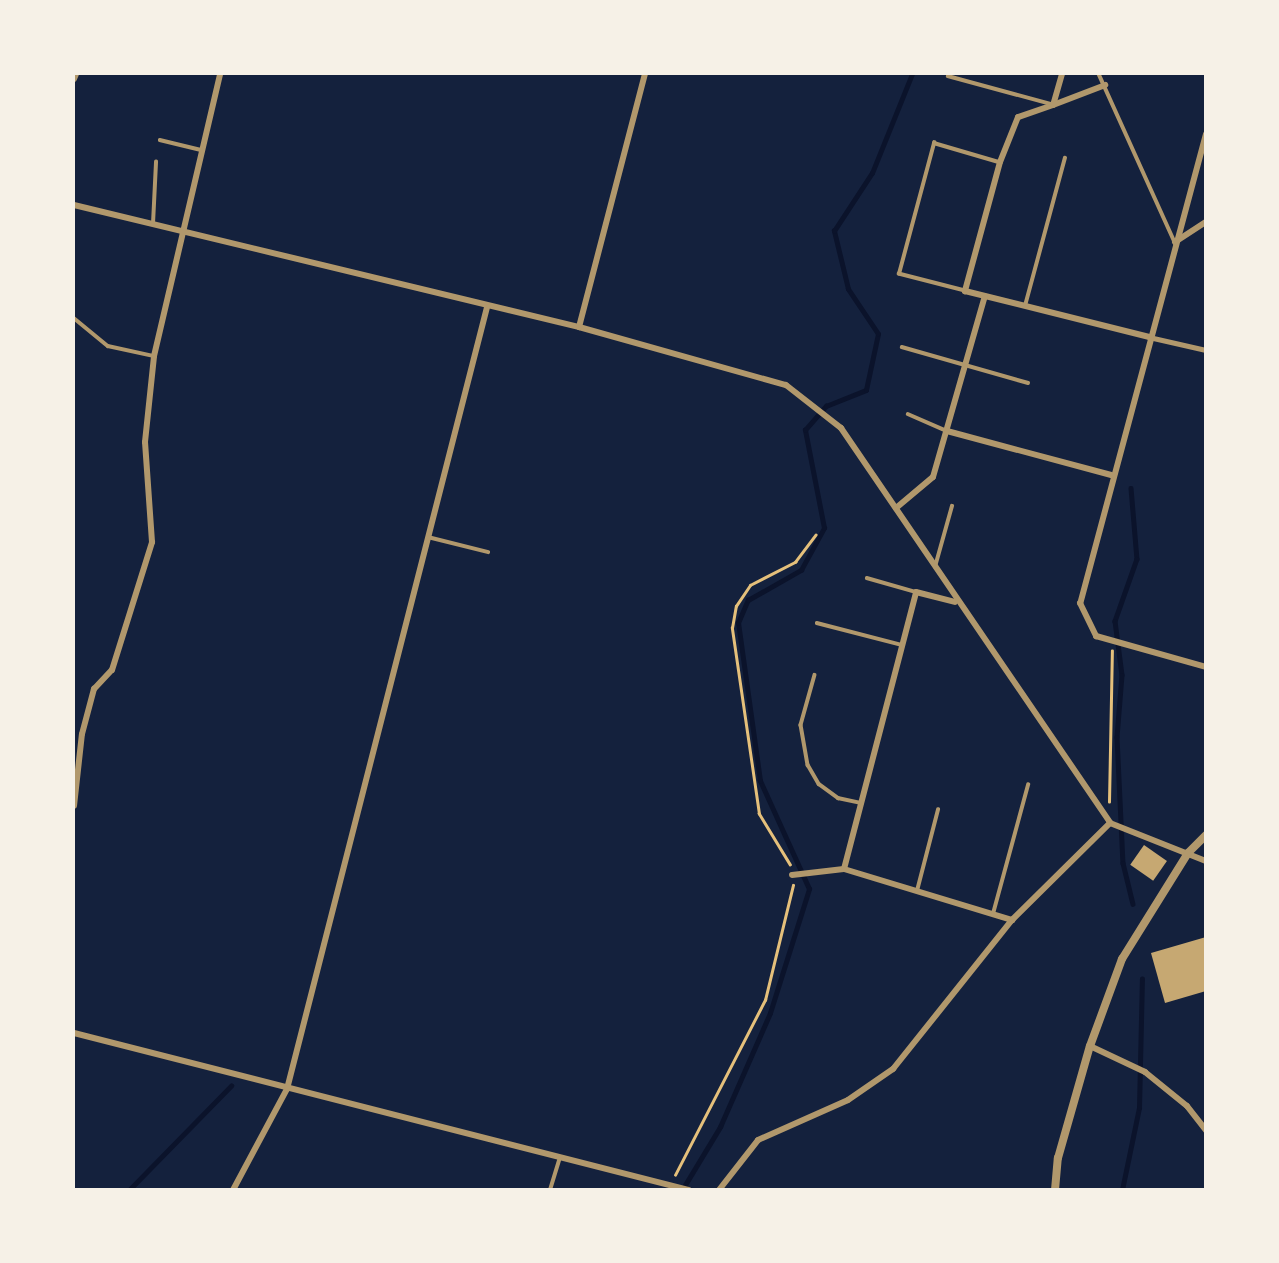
<!DOCTYPE html>
<style>
body{margin:0}
#map{position:relative;width:1279px;height:1263px;overflow:hidden;background:#14213d;font-family:Montserrat,sans-serif}
div>[style]{position:absolute}
[style*='--x']{left:calc(var(--x)*1px);top:calc(var(--y)*1px);width:calc(var(--w)*1px);rotate:calc(var(--a)*1deg)}
.stream>*{height:4.5px;margin:-2.25px;padding:0 2.25px;transform-origin:2.25px;border-radius:2.25px;background:#0b132b}
.building>*{inset:0;background:#c6a872;transform-origin:0 0}
.path>*{height:2.5px;margin:-1.25px;padding:0 1.25px;transform-origin:1.25px;border-radius:1.25px;background:#e5c07b}
.service>*{height:3.5px;margin:-1.75px;padding:0 1.75px;transform-origin:1.75px;border-radius:1.75px;background:#b1986c}
.pedestrian>*{height:4.5px;margin:-2.25px;padding:0 2.25px;transform-origin:2.25px;border-radius:2.25px;background:#b1986c}
.minor>*{height:6px;margin:-3px;padding:0 3px;transform-origin:3px;border-radius:3px;background:#b1986c}
.tertiary>*{height:8px;margin:-4px;padding:0 4px;transform-origin:4px;border-radius:4px;background:#b1986c}
span{translate:-50% -50%;white-space:nowrap;text-align:center;line-height:1.15;-webkit-text-stroke:7px #f6f1e7;paint-order:stroke}
.frame{position:absolute;inset:0;border:75px solid #f6f1e7;pointer-events:none}
</style>
<div id="map">
<div class="stream">
<div style="--x:1131;--y:488;--w:71;--a:85.2"></div>
<div style="--x:1137;--y:559;--w:66;--a:109.5"></div>
<div style="--x:1115;--y:621;--w:54;--a:82.6"></div>
<div style="--x:1122;--y:675;--w:62;--a:94.6"></div>
<div style="--x:1117;--y:737;--w:126;--a:87.3"></div>
<div style="--x:1123;--y:863;--w:42;--a:76.3"></div>
<div style="--x:129;--y:1190;--w:146;--a:-45.6"></div>
<div style="--x:682;--y:1190;--w:74;--a:-58.9"></div>
<div style="--x:720;--y:1127;--w:124;--a:-66.3"></div>
<div style="--x:770;--y:1013;--w:130;--a:-72.5"></div>
<div style="--x:809;--y:889;--w:119;--a:-114.4"></div>
<div style="--x:760;--y:781;--w:160;--a:-97.9"></div>
<div style="--x:738;--y:623;--w:25;--a:-67"></div>
<div style="--x:748;--y:600;--w:61;--a:-29.5"></div>
<div style="--x:801;--y:570;--w:48;--a:-61.3"></div>
<div style="--x:824;--y:528;--w:100;--a:-101"></div>
<div style="--x:805;--y:430;--w:32;--a:-49"></div>
<div style="--x:826;--y:406;--w:43;--a:-21.8"></div>
<div style="--x:866;--y:390;--w:57;--a:-77.9"></div>
<div style="--x:878;--y:334;--w:54;--a:-123.7"></div>
<div style="--x:848;--y:289;--w:60;--a:-103.6"></div>
<div style="--x:834;--y:231;--w:69;--a:-56.8"></div>
<div style="--x:872;--y:173;--w:107;--a:-68"></div>
<div style="--x:1122;--y:1190;--w:84;--a:-78.3"></div>
<div style="--x:1139;--y:1108;--w:129;--a:-88.7"></div>
</div>
<div class="building">
<div style="left:1144px;top:845px;width:28px;height:24px;rotate:35deg"></div>
<div style="clip-path:polygon(1206px 937px,1206px 991px,1165px 1003px,1151px 953px)"></div>
</div>
<div class="path">
<div style="--x:1109;--y:802;--w:151;--a:-88.9"></div>
<div style="--x:790;--y:865;--w:60;--a:-121.3"></div>
<div style="--x:759;--y:814;--w:188;--a:-98.3"></div>
<div style="--x:732;--y:628;--w:22;--a:-80"></div>
<div style="--x:736;--y:606;--w:25;--a:-56"></div>
<div style="--x:750;--y:585;--w:51;--a:-27.1"></div>
<div style="--x:795;--y:562;--w:34;--a:-53"></div>
<div style="--x:675;--y:1175;--w:197;--a:-62.8"></div>
<div style="--x:765;--y:1000;--w:118;--a:-76.3"></div>
</div>
<div class="service">
<div style="--x:1099;--y:74;--w:184;--a:65.7"></div>
<div style="--x:948;--y:76;--w:107;--a:15.2"></div>
<div style="--x:160;--y:140;--w:42;--a:13.7"></div>
<div style="--x:153;--y:224;--w:62;--a:-87.2"></div>
<div style="--x:965;--y:291;--w:68;--a:-165.6"></div>
<div style="--x:899;--y:274;--w:136;--a:-75"></div>
<div style="--x:934;--y:143;--w:68;--a:16.3"></div>
<div style="--x:1025;--y:306;--w:153;--a:-74.9"></div>
<div style="--x:74;--y:318;--w:44;--a:39.5"></div>
<div style="--x:108;--y:346;--w:47;--a:12.3"></div>
<div style="--x:902;--y:347;--w:131;--a:15.9"></div>
<div style="--x:908;--y:414;--w:43;--a:23.6"></div>
<div style="--x:428;--y:537;--w:62;--a:14"></div>
<div style="--x:935;--y:567;--w:63;--a:-74.4"></div>
<div style="--x:867;--y:578;--w:51;--a:15.9"></div>
<div style="--x:817;--y:623;--w:88;--a:14.5"></div>
<div style="--x:815;--y:675;--w:52;--a:105.6"></div>
<div style="--x:801;--y:725;--w:41;--a:80.1"></div>
<div style="--x:808;--y:765;--w:22;--a:60"></div>
<div style="--x:819;--y:784;--w:24;--a:36"></div>
<div style="--x:838;--y:798;--w:24;--a:12"></div>
<div style="--x:917;--y:891;--w:84;--a:-75.5"></div>
<div style="--x:993;--y:914;--w:134;--a:-74.8"></div>
<div style="--x:550;--y:1190;--w:34;--a:-73"></div>
</div>
<div class="pedestrian">
<div style="--x:1149;--y:337;--w:58;--a:12.8"></div>
</div>
<div class="minor">
<div style="--x:1062;--y:74;--w:32;--a:106"></div>
<div style="--x:1053;--y:105;--w:37;--a:161"></div>
<div style="--x:1018;--y:117;--w:48;--a:111.8"></div>
<div style="--x:1000;--y:162;--w:134;--a:105.2"></div>
<div style="--x:965;--y:291;--w:190;--a:14"></div>
<div style="--x:74;--y:79;--w:5;--a:-68"></div>
<div style="--x:1053;--y:105;--w:56;--a:-21"></div>
<div style="--x:1206;--y:134;--w:486;--a:105"></div>
<div style="--x:1080;--y:603;--w:37;--a:64"></div>
<div style="--x:1096;--y:636;--w:114;--a:15.7"></div>
<div style="--x:74;--y:205;--w:520;--a:13.58"></div>
<div style="--x:579;--y:327;--w:215;--a:15.7"></div>
<div style="--x:786;--y:385;--w:70;--a:38"></div>
<div style="--x:841;--y:428;--w:478;--a:55.7"></div>
<div style="--x:1110;--y:823;--w:103;--a:21.6"></div>
<div style="--x:1175;--y:242;--w:37;--a:-33"></div>
<div style="--x:579;--y:327;--w:261;--a:-75.4"></div>
<div style="--x:947;--y:431;--w:170;--a:15"></div>
<div style="--x:896;--y:508;--w:48;--a:-40"></div>
<div style="--x:933;--y:477;--w:188;--a:-74"></div>
<div style="--x:74;--y:806;--w:72;--a:-83.7"></div>
<div style="--x:82;--y:734;--w:47;--a:-75.1"></div>
<div style="--x:94;--y:689;--w:26;--a:-47"></div>
<div style="--x:112;--y:670;--w:134;--a:-72.6"></div>
<div style="--x:152;--y:542;--w:100;--a:-94"></div>
<div style="--x:145;--y:442;--w:86;--a:-84"></div>
<div style="--x:154;--y:356;--w:290;--a:-76.8"></div>
<div style="--x:844;--y:869;--w:286;--a:-75.4"></div>
<div style="--x:916;--y:592;--w:40;--a:14.4"></div>
<div style="--x:792;--y:875;--w:52;--a:-6.6"></div>
<div style="--x:844;--y:869;--w:176;--a:16.9"></div>
<div style="--x:74;--y:1033;--w:635;--a:14.32"></div>
<div style="--x:1090;--y:1046;--w:61;--a:25.3"></div>
<div style="--x:1145;--y:1072;--w:54;--a:39"></div>
<div style="--x:1187;--y:1106;--w:31;--a:52"></div>
<div style="--x:233;--y:1190;--w:115;--a:-61.9"></div>
<div style="--x:287;--y:1089;--w:807;--a:-75.65"></div>
<div style="--x:719;--y:1190;--w:63;--a:-52"></div>
<div style="--x:758;--y:1140;--w:98;--a:-24"></div>
<div style="--x:848;--y:1100;--w:55;--a:-34.6"></div>
<div style="--x:893;--y:1069;--w:191;--a:-51.4"></div>
<div style="--x:1012;--y:920;--w:138;--a:-44.7"></div>
</div>
<div class="tertiary">
<div style="--x:1055;--y:1190;--w:32;--a:-85"></div>
<div style="--x:1058;--y:1158;--w:116;--a:-74.1"></div>
<div style="--x:1090;--y:1046;--w:93;--a:-69.8"></div>
<div style="--x:1122;--y:959;--w:125;--a:-58.1"></div>
<div style="--x:1188;--y:853;--w:25;--a:-45"></div>
</div>
<div class="frame"></div>
</div>
